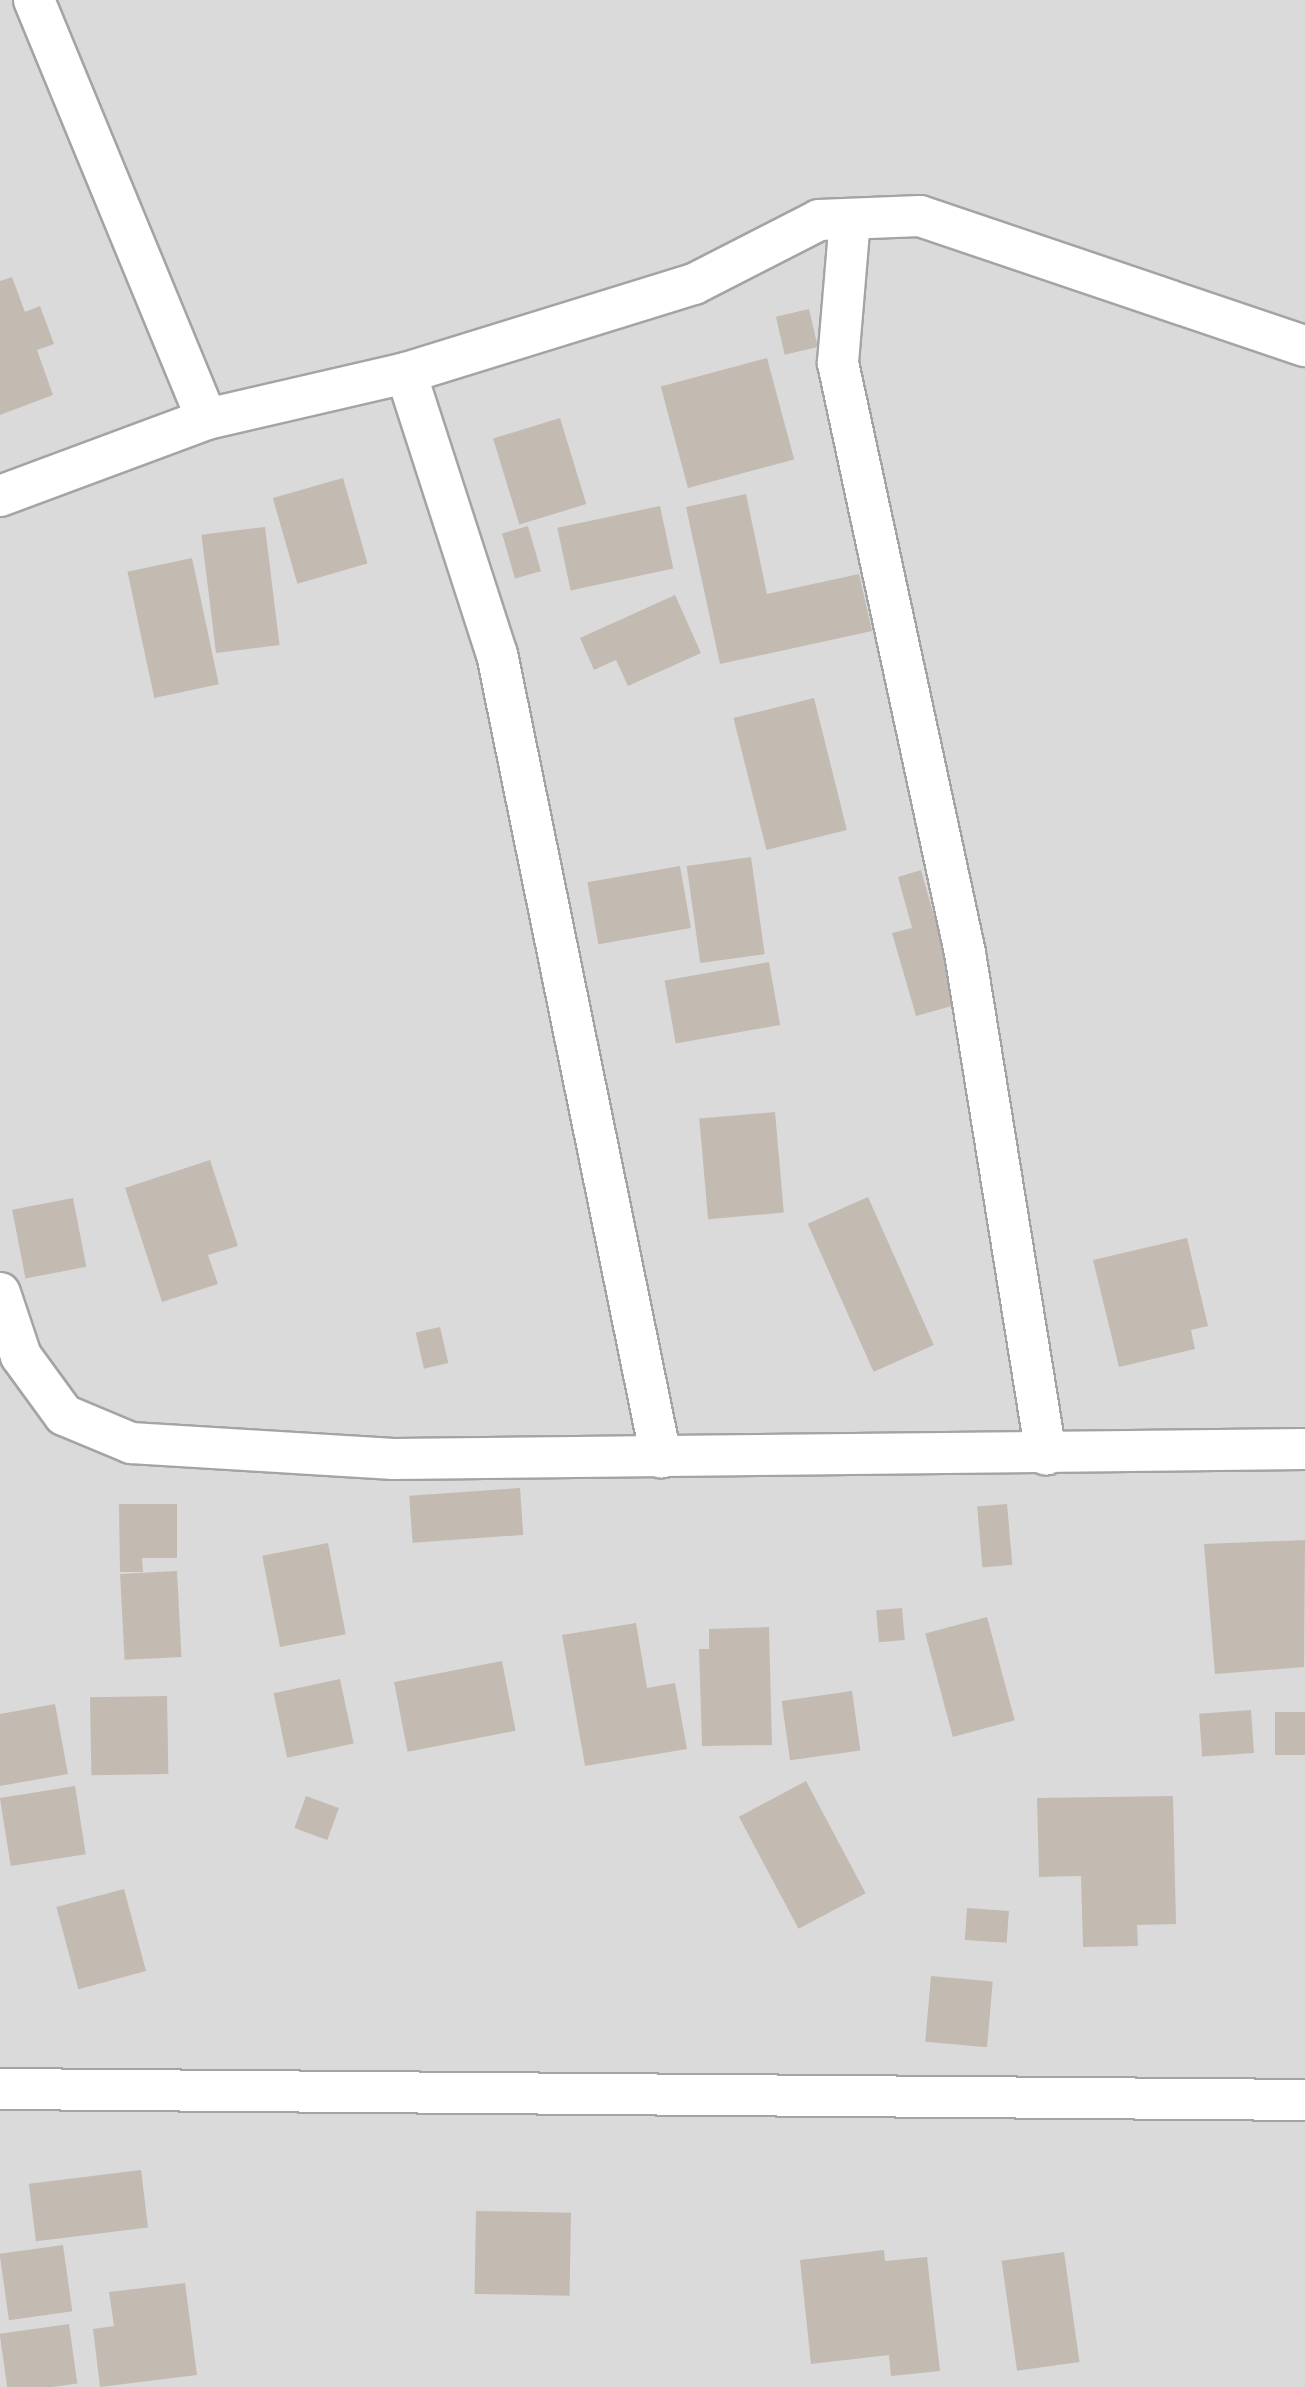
<!DOCTYPE html>
<style>
body{margin:0}
#map{position:relative;width:1305px;height:2387px;overflow:hidden;background:#eeebe2;font-family:Raleway,sans-serif}
div>[style]{position:absolute}
[style*='--x']{left:calc(var(--x)*1px);top:calc(var(--y)*1px);width:calc(var(--w)*1px);rotate:calc(var(--a)*1deg)}
.residential>*{inset:0;background:#dbdada;transform-origin:0 0}
.building>*{inset:0;background:#c3bab2;transform-origin:0 0}
.roads{filter:drop-shadow(2px 0 #a4a4a4) drop-shadow(-2px 0 #a4a4a4) drop-shadow(0 2px #a4a4a4) drop-shadow(0 -2px #a4a4a4)}
.minor>*{height:40px;margin:-20px;padding:0 20px;transform-origin:20px;border-radius:20px;background:#fff}
span{translate:-50% -50%;white-space:nowrap;text-align:center;line-height:1.15;-webkit-text-stroke:10px #fff;paint-order:stroke}
</style>
<div id="map">
<div class="residential">
<div style="left:0;top:0;width:1305px;height:2387px"></div>
</div>
<div class="building">
<div style="clip-path:polygon(12px 277px,25px 312px,40px 306px,54px 344px,37px 350px,53px 395px,0 415px,0 281px)"></div>
<div style="left:809px;top:309px;width:39px;height:34px;rotate:77deg"></div>
<div style="left:767px;top:358px;width:105px;height:110px;rotate:75deg"></div>
<div style="left:560px;top:418px;width:90px;height:70px;rotate:73deg"></div>
<div style="left:343px;top:478px;width:89px;height:73px;rotate:74deg"></div>
<div style="clip-path:polygon(746px 494px,767px 594px,859px 574px,872px 631px,720px 664px,686px 507px)"></div>
<div style="left:660px;top:506px;width:64px;height:105px;rotate:78deg"></div>
<div style="left:528px;top:526px;width:47px;height:27px;rotate:74deg"></div>
<div style="left:265px;top:527px;width:119px;height:64px;rotate:83deg"></div>
<div style="left:192px;top:558px;width:129px;height:66px;rotate:78deg"></div>
<div style="clip-path:polygon(675px 595px,701px 653px,628px 686px,616px 660px,594px 670px,580px 638px)"></div>
<div style="left:814px;top:698px;width:136px;height:83px;rotate:76deg"></div>
<div style="left:751px;top:857px;width:98px;height:65px;rotate:82deg"></div>
<div style="left:680px;top:866px;width:63px;height:94px;rotate:80deg"></div>
<div style="clip-path:polygon(921px 870px,959px 1004px,916px 1016px,892px 933px,912px 928px,898px 877px)"></div>
<div style="left:769px;top:962px;width:64px;height:106px;rotate:80deg"></div>
<div style="left:775px;top:1112px;width:101px;height:76px;rotate:85deg"></div>
<div style="clip-path:polygon(210px 1160px,238px 1246px,208px 1255px,218px 1284px,162px 1302px,125px 1188px)"></div>
<div style="left:868px;top:1197px;width:162px;height:66px;rotate:66deg"></div>
<div style="left:73px;top:1198px;width:70px;height:62px;rotate:79deg"></div>
<div style="clip-path:polygon(1187px 1238px,1208px 1326px,1191px 1330px,1195px 1349px,1119px 1367px,1093px 1260px)"></div>
<div style="left:440px;top:1327px;width:37px;height:25px;rotate:77deg"></div>
<div style="left:520px;top:1488px;width:47px;height:111px;rotate:86deg"></div>
<div style="clip-path:polygon(119px 1504px,177px 1504px,177px 1558px,142px 1558px,143px 1572px,120px 1572px)"></div>
<div style="left:1007px;top:1504px;width:61px;height:30px;rotate:85deg"></div>
<div style="clip-path:polygon(1305px 1540px,1304px 1667px,1215px 1674px,1204px 1544px)"></div>
<div style="left:328px;top:1543px;width:93px;height:67px;rotate:79deg"></div>
<div style="left:177px;top:1571px;width:86px;height:57px;rotate:87deg"></div>
<div style="left:902px;top:1608px;width:32px;height:26px;rotate:85deg"></div>
<div style="left:987px;top:1617px;width:107px;height:64px;rotate:75deg"></div>
<div style="clip-path:polygon(636px 1623px,647px 1688px,675px 1683px,687px 1749px,585px 1766px,562px 1635px)"></div>
<div style="clip-path:polygon(769px 1627px,772px 1745px,702px 1746px,699px 1649px,709px 1649px,709px 1629px)"></div>
<div style="left:502px;top:1661px;width:71px;height:110px;rotate:79deg"></div>
<div style="left:340px;top:1679px;width:66px;height:68px;rotate:78deg"></div>
<div style="left:852px;top:1691px;width:60px;height:71px;rotate:82deg"></div>
<div style="left:167px;top:1696px;width:78px;height:77px;rotate:89deg"></div>
<div style="clip-path:polygon(55px 1704px,68px 1774px,0 1786px,0 1714px)"></div>
<div style="left:1251px;top:1710px;width:43px;height:52px;rotate:86deg"></div>
<div style="left:1305px;top:1712px;width:43px;height:30px;rotate:90deg"></div>
<div style="left:806px;top:1781px;width:127px;height:76px;rotate:62deg"></div>
<div style="left:75px;top:1786px;width:69px;height:76px;rotate:81deg"></div>
<div style="left:306px;top:1796px;width:35px;height:34px;rotate:20deg"></div>
<div style="clip-path:polygon(1173px 1796px,1176px 1924px,1137px 1925px,1138px 1946px,1083px 1947px,1081px 1876px,1039px 1877px,1037px 1798px)"></div>
<div style="left:124px;top:1889px;width:85px;height:70px;rotate:75deg"></div>
<div style="left:967px;top:1908px;width:42px;height:32px;rotate:4deg"></div>
<div style="left:931px;top:1976px;width:62px;height:66px;rotate:5deg"></div>
<div style="left:141px;top:2170px;width:58px;height:113px;rotate:83deg"></div>
<div style="left:476px;top:2211px;width:95px;height:83px;rotate:1deg"></div>
<div style="left:63px;top:2245px;width:67px;height:64px;rotate:82deg"></div>
<div style="clip-path:polygon(884px 2250px,885px 2261px,927px 2257px,940px 2371px,891px 2376px,889px 2355px,811px 2364px,800px 2260px)"></div>
<div style="left:1064px;top:2252px;width:111px;height:63px;rotate:82deg"></div>
<div style="clip-path:polygon(185px 2283px,197px 2375px,100px 2387px,93px 2329px,114px 2326px,109px 2292px)"></div>
<div style="left:69px;top:2324px;width:60px;height:70px;rotate:82deg"></div>
</div>
<div class="roads">
<div class="minor">
<div style="--x:34;--y:0;--w:453;--a:67.6"></div>
<div style="--x:850;--y:219;--w:144;--a:94.8"></div>
<div style="--x:838;--y:363;--w:604;--a:77.85"></div>
<div style="--x:965;--y:953;--w:508;--a:80.82"></div>
<div style="--x:406;--y:373;--w:295;--a:72.1"></div>
<div style="--x:497;--y:654;--w:820;--a:78.46"></div>
<div style="--x:0;--y:496;--w:221;--a:-20.4"></div>
<div style="--x:207;--y:419;--w:204;--a:-13"></div>
<div style="--x:406;--y:373;--w:301;--a:-17.2"></div>
<div style="--x:694;--y:284;--w:140;--a:-27.1"></div>
<div style="--x:819;--y:220;--w:101;--a:-2.3"></div>
<div style="--x:920;--y:216;--w:406;--a:18.7"></div>
<div style="--x:0;--y:1293;--w:66;--a:71.6"></div>
<div style="--x:21;--y:1356;--w:73;--a:53.9"></div>
<div style="--x:64;--y:1415;--w:73;--a:22.7"></div>
<div style="--x:131;--y:1443;--w:263;--a:3.5"></div>
<div style="--x:394;--y:1459;--w:911;--a:-0.63"></div>
<div style="--x:0;--y:2089;--w:1305;--a:0.48"></div>
</div>
</div>
</div>
